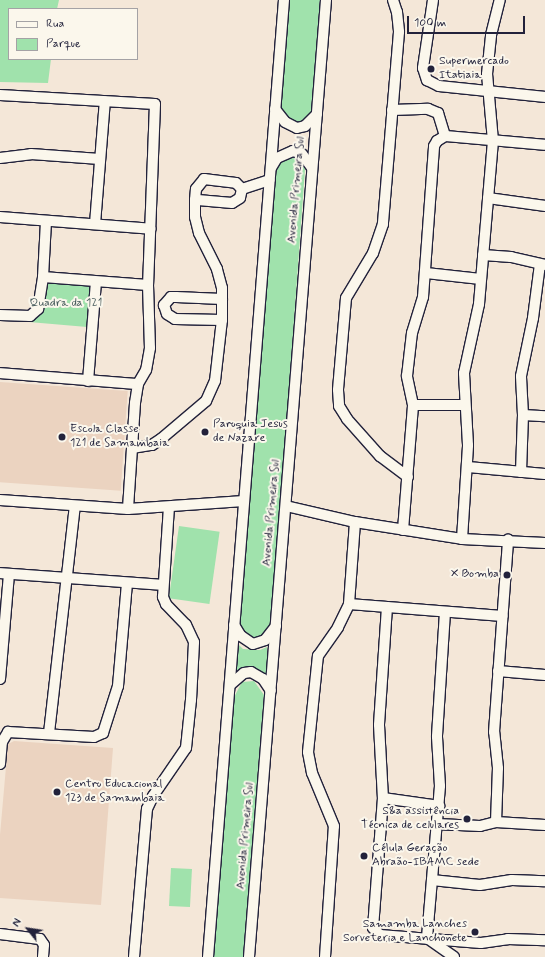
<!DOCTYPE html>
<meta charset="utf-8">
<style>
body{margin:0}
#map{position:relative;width:545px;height:957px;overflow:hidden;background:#f4e7d8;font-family:Mynerve,sans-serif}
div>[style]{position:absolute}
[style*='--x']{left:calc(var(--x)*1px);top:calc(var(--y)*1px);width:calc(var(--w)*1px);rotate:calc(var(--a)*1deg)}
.built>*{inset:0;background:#ebd3c0;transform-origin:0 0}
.green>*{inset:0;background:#a0e2ac;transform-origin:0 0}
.roads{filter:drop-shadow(1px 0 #22223b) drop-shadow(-1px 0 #22223b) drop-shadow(0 1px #22223b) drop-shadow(0 -1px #22223b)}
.minor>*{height:10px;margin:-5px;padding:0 5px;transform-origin:5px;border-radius:5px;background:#fbf7ec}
.dots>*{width:11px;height:11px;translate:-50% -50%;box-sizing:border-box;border:2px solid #fbf7ec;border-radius:50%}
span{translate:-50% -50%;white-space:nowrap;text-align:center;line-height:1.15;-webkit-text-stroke:4px #fbf7ec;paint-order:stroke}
.poi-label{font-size:12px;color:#22223b}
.left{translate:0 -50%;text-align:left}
.right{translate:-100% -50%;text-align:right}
.street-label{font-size:12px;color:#22223b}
.park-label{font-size:12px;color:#485c5d}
.legend{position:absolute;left:8px;top:8px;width:130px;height:52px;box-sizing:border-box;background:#fbf7ec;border:1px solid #a4a2a5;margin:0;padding:5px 7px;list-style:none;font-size:12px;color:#22223b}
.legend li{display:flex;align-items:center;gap:8px;height:20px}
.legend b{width:20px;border:1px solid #a4a2a5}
.north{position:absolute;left:8px;top:909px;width:40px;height:40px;-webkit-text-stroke:3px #fbf7ec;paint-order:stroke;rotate:300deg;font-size:11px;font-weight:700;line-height:16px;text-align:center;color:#22223b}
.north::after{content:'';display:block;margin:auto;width:14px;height:18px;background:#22223b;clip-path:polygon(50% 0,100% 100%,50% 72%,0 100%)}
.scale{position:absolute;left:407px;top:16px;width:118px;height:18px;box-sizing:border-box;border:2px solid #22223b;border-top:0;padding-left:5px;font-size:12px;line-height:14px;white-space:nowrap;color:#22223b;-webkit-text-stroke:3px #fbf7ec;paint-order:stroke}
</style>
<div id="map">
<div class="built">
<div style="left:0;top:382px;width:128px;height:100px;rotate:4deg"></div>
<div style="clip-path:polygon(14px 741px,113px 748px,101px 905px,0 898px,0 835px,8px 744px)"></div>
</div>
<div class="green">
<div style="clip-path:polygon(0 0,59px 0,57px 9px,9px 9px,9px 59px,51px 59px,48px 83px,0 82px)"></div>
<div style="clip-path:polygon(289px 0,320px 0,311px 112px,299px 124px,285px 123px,280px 112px)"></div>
<div style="clip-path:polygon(284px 158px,297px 158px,305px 169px,272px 624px,261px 639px,248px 639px,240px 630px,239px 603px,273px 172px)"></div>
<div style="clip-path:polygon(41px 280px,91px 285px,87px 327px,29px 322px,38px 308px)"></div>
<div style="left:179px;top:526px;width:41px;height:73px;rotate:8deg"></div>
<div style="clip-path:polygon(236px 642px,243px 649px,260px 650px,267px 647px,267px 679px,259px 670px,232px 671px)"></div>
<div style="clip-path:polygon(254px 681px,264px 695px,243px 957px,210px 957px,232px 701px,242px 682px)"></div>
<div style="left:171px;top:868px;width:21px;height:38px;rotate:3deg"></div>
</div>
<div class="roads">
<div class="minor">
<div style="--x:393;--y:0;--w:13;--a:72"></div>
<div style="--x:397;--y:12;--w:20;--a:84"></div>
<div style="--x:399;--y:32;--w:193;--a:94.8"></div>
<div style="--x:383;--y:224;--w:31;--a:109"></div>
<div style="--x:373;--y:253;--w:52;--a:121"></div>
<div style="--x:346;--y:298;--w:92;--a:95"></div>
<div style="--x:338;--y:390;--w:16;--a:86"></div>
<div style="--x:339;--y:406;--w:15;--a:58"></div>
<div style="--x:347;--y:419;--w:50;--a:48.3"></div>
<div style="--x:380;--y:456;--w:35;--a:37"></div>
<div style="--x:433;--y:0;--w:69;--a:98.4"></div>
<div style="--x:423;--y:68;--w:13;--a:72"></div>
<div style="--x:427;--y:80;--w:13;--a:27"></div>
<div style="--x:439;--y:86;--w:107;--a:5.9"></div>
<div style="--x:0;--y:95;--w:155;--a:3.3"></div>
<div style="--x:155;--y:104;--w:181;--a:92.2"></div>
<div style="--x:148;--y:285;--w:63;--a:88.2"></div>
<div style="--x:150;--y:348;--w:22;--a:100"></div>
<div style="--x:146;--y:370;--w:16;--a:120"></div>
<div style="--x:138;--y:384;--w:19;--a:99"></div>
<div style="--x:135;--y:403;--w:106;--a:93.8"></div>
<div style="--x:275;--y:109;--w:16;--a:52"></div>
<div style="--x:285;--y:122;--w:13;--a:27"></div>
<div style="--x:297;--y:128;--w:8;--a:-14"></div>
<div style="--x:305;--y:126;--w:17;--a:-45"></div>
<div style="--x:392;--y:110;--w:36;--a:-2"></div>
<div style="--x:428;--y:109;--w:11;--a:22"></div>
<div style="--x:438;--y:113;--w:24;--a:73"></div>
<div style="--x:0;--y:158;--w:31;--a:-7"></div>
<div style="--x:31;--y:154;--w:69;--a:4.1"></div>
<div style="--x:271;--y:168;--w:12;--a:-59"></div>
<div style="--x:277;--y:158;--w:17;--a:-24"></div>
<div style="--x:293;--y:151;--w:9;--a:18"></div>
<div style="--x:302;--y:154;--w:17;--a:54"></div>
<div style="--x:242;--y:189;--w:29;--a:-18"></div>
<div style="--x:488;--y:198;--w:58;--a:8"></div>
<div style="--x:0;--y:217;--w:151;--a:4.5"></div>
<div style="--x:95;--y:224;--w:123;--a:-85.4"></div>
<div style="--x:483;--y:255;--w:28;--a:4"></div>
<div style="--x:511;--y:257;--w:35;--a:13"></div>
<div style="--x:426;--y:273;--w:55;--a:6.2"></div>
<div style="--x:43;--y:277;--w:105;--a:4.4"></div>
<div style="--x:222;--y:299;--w:46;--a:-177.5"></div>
<div style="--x:176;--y:297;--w:5;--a:180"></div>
<div style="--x:171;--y:297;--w:11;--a:131"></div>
<div style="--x:164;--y:305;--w:9;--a:72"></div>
<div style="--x:167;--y:314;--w:9;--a:32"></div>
<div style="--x:175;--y:319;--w:47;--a:1.2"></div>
<div style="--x:0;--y:315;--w:30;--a:2"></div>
<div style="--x:30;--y:316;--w:11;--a:-41"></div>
<div style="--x:38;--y:309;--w:32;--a:-81"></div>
<div style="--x:43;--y:277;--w:56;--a:-86.9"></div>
<div style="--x:0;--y:373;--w:138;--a:4.6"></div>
<div style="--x:88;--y:381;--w:99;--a:-85.4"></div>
<div style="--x:413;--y:405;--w:51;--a:0"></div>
<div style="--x:523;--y:415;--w:22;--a:3"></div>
<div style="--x:132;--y:448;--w:20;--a:-9"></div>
<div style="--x:152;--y:445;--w:11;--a:-34"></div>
<div style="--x:161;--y:439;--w:59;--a:-40.2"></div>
<div style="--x:206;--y:401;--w:22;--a:-66"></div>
<div style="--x:215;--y:381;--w:61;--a:-83.5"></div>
<div style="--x:222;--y:320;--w:32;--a:-90"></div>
<div style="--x:222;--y:288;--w:20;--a:-105"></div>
<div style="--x:217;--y:269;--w:40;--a:-116.6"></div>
<div style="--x:199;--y:233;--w:16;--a:-104"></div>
<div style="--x:195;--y:217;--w:17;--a:-90"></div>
<div style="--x:195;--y:200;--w:11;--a:-85"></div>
<div style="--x:196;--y:189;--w:13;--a:-51"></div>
<div style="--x:204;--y:179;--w:32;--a:7"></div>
<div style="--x:236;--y:183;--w:8;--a:45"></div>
<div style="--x:242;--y:189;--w:9;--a:103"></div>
<div style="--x:240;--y:198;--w:9;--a:148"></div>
<div style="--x:232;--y:203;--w:37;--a:-175"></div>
<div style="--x:468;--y:467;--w:77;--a:5.2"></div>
<div style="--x:521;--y:472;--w:57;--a:-88"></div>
<div style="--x:523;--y:415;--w:39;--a:-93"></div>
<div style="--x:521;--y:376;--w:59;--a:-78.3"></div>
<div style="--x:533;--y:318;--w:54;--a:-82.6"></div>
<div style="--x:0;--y:500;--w:128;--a:4"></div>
<div style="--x:128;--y:509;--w:116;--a:-3.9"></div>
<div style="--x:286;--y:506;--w:71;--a:13.1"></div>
<div style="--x:355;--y:522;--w:108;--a:9"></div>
<div style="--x:462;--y:539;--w:83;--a:2.8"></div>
<div style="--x:403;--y:530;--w:125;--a:-85.4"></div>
<div style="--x:413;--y:405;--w:30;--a:-102"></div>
<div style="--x:407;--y:376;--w:43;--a:-83.4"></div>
<div style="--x:412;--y:333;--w:38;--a:-73"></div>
<div style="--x:423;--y:297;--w:151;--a:-85.8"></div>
<div style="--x:434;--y:146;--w:6;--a:-59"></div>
<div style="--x:437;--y:141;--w:9;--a:-32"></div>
<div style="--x:445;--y:136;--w:100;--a:5.1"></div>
<div style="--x:462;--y:539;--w:94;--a:-86.3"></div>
<div style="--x:468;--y:445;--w:72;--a:-93.2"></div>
<div style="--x:464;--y:373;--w:71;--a:-77.7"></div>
<div style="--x:479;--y:304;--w:164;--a:-85.1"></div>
<div style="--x:493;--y:141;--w:67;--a:-95.1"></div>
<div style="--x:487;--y:74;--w:39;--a:-84"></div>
<div style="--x:491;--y:35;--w:36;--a:-76"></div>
<div style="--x:0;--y:573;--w:163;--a:4.2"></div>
<div style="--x:349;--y:604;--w:154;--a:4.5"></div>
<div style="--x:387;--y:607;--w:118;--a:93.9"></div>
<div style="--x:379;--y:725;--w:73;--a:86.9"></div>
<div style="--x:383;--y:798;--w:130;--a:94.4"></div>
<div style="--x:373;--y:928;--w:10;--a:45"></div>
<div style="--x:380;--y:935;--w:101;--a:4.5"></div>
<div style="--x:481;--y:943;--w:27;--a:-8"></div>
<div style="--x:508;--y:939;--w:37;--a:2"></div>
<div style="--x:445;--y:612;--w:125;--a:93.7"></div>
<div style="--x:437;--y:737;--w:49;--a:86.5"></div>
<div style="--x:440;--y:786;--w:153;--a:94.9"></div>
<div style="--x:427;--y:938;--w:33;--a:35"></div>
<div style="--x:234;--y:625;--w:13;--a:58"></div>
<div style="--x:241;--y:636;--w:14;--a:34"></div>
<div style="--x:253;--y:644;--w:13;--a:-18"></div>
<div style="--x:265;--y:640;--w:18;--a:-52"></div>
<div style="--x:498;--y:671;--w:47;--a:4.9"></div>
<div style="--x:0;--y:679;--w:105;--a:-85.1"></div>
<div style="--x:230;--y:685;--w:18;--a:-41"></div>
<div style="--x:244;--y:673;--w:7;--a:-8"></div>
<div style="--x:251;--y:672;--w:14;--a:30"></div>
<div style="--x:263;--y:679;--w:14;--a:56"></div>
<div style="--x:49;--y:733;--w:228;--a:-83.5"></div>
<div style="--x:0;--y:764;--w:22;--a:-85"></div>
<div style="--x:2;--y:742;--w:12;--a:-59"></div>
<div style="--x:8;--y:732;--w:86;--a:3.3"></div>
<div style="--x:94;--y:737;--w:10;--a:-24"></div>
<div style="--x:103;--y:733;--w:49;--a:-72.3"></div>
<div style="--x:118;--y:686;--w:103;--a:-85"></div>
<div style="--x:383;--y:798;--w:57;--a:8.1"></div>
<div style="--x:496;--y:822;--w:54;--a:-87.9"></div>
<div style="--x:498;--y:768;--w:36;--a:-96"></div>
<div style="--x:494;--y:732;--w:193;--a:-85.8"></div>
<div style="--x:437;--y:824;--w:43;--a:2.7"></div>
<div style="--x:480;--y:826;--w:16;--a:-14"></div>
<div style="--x:496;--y:822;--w:49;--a:3.5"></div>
<div style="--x:432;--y:880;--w:48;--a:5.9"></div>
<div style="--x:480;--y:885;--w:32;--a:-9"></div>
<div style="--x:512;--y:880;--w:33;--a:2"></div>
<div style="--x:0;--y:934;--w:40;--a:7.1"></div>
<div style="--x:40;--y:939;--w:7;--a:56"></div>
<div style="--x:44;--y:945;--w:12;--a:95"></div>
<div style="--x:134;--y:957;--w:149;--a:-85"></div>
<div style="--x:147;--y:809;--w:14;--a:-65"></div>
<div style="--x:153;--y:796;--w:58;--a:-55.5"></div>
<div style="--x:186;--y:748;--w:48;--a:-84.1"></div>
<div style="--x:191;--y:700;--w:58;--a:-87"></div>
<div style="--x:194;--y:642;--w:19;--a:-115"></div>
<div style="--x:186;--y:625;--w:29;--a:-134"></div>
<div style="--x:166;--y:604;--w:8;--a:-113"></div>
<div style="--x:163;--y:597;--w:90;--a:-86.2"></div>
<div style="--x:208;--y:957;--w:960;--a:-85.46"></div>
<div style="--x:249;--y:957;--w:960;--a:-85.4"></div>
<div style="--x:325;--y:957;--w:131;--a:-86.1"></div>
<div style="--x:334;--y:826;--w:57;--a:-112.5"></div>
<div style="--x:312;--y:773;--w:21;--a:-101"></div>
<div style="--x:308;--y:752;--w:97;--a:-84.1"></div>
<div style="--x:318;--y:656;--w:35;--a:-55"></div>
<div style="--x:338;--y:627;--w:25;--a:-64"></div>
<div style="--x:349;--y:604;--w:82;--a:-85.8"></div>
</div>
</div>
<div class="dots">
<div style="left:431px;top:69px;background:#22223b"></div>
<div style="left:205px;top:432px;background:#22223b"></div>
<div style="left:62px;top:437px;background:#22223b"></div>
<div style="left:507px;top:575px;background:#22223b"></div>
<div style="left:57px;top:792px;background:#22223b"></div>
<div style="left:467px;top:819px;background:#22223b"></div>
<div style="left:364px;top:856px;background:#22223b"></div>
<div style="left:475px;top:932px;background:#22223b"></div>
</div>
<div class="poi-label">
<span class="left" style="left:439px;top:69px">Supermercado<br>Itatiaia</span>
<span class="left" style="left:213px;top:432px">Paroquia Jesus<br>de Nazare</span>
<span class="left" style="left:70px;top:437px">Escola Classe<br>121 de Samambaia</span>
<span class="right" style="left:499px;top:575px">X Bomba</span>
<span class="left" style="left:65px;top:792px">Centro Educacional<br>123 de Samambaia</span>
<span class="right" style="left:459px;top:819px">S&amp;a assistência<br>Técnica de celulares</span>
<span class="left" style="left:372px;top:856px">Célula Geração<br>Abraão-IBAMC sede</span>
<span class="right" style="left:467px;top:932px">Samamba Lanches<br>Sorveteria e Lanchonete</span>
</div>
<div class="street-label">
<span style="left:297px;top:190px;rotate:-85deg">Avenida Primeira Sul</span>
<span style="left:272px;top:513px;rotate:-85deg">Avenida Primeira Sul</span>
<span style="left:246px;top:836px;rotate:-85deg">Avenida Primeira Sul</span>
</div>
<div class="park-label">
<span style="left:66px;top:304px">Quadra da 121</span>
</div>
<ul class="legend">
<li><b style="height:5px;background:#fbf7ec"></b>Rua</li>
<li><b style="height:11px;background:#a0e2ac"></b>Parque</li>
</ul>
<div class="north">N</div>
<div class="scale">100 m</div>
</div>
